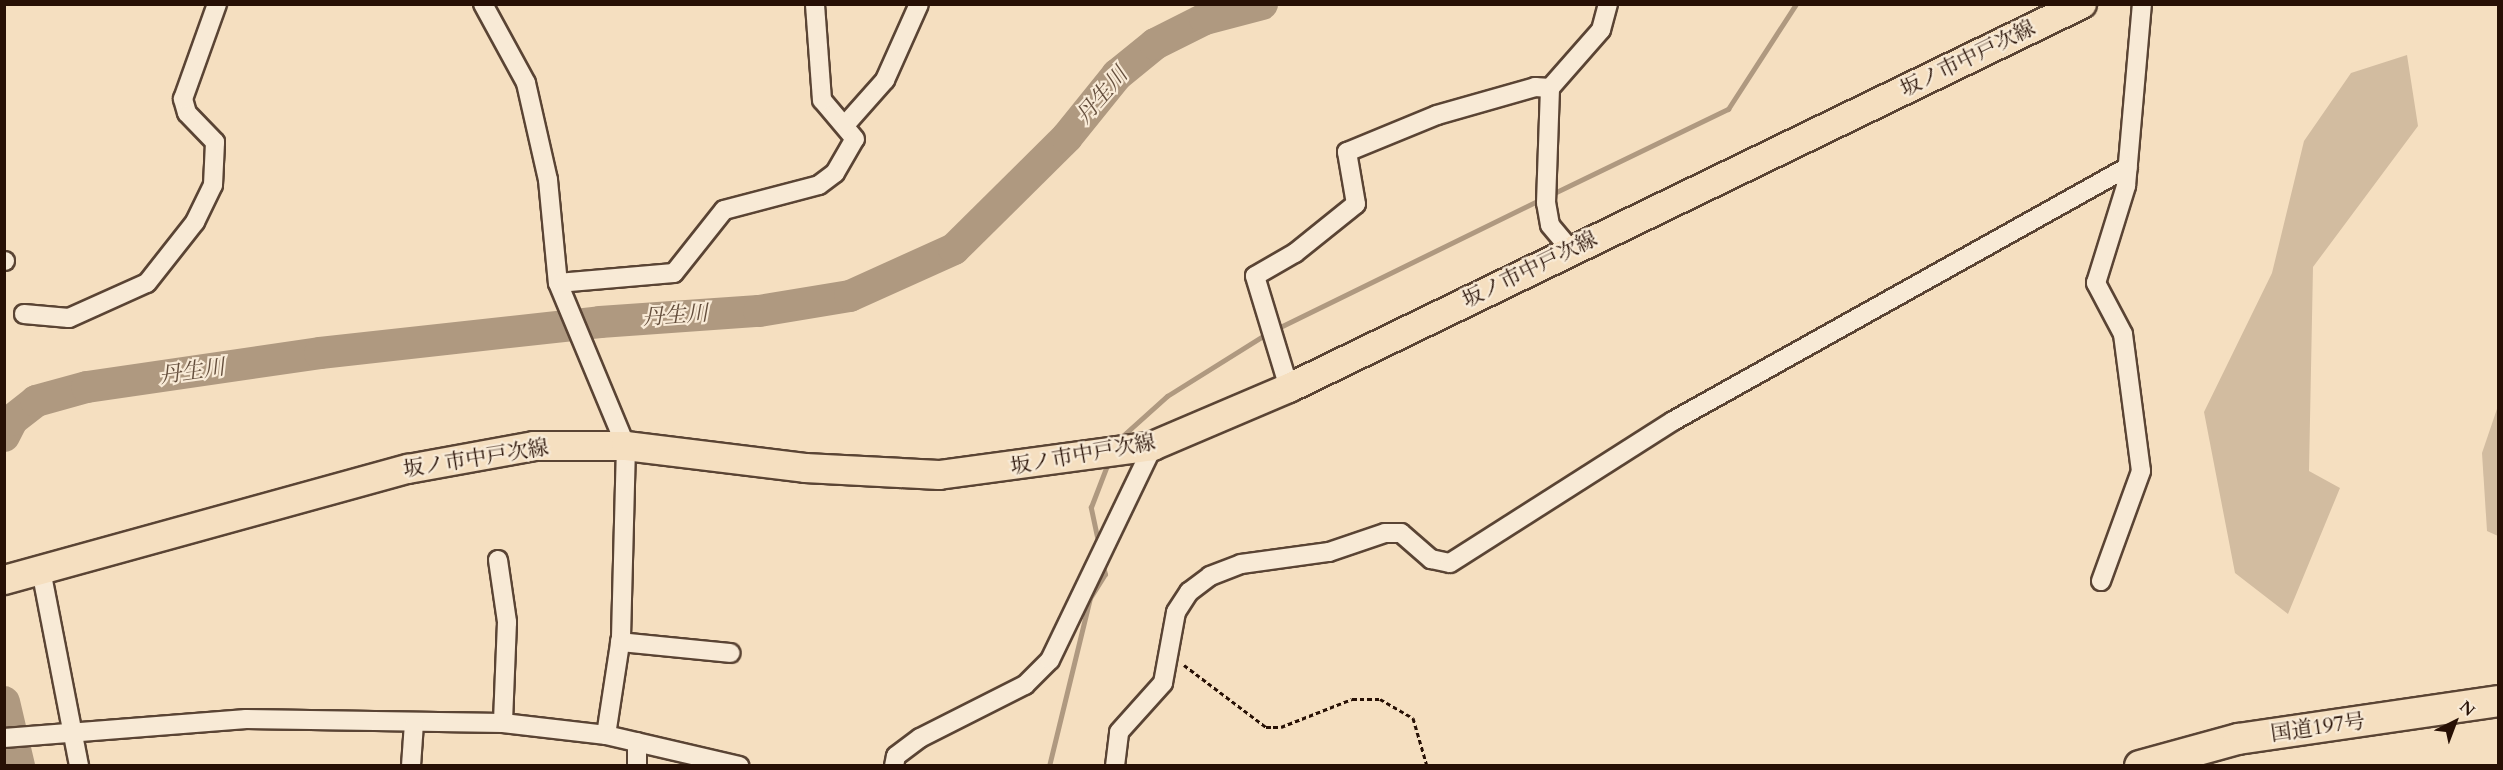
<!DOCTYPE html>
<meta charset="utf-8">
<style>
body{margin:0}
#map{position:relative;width:2503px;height:770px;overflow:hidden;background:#f5dfc0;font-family:Cardo,"Noto Serif JP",serif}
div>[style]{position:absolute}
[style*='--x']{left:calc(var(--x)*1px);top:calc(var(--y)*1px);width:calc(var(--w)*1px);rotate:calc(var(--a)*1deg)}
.green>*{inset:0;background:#d2bca0}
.stream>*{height:5px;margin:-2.5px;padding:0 2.5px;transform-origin:2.5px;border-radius:2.5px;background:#af9980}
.river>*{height:32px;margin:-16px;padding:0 16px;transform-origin:16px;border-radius:16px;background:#af9980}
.path>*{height:3px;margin-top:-1.5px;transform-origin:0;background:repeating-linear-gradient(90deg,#271005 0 4.5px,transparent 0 7.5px)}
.roads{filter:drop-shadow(2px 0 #5a4434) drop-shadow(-2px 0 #5a4434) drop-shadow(0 2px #5a4434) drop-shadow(0 -2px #5a4434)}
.minor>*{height:18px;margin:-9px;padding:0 9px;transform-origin:9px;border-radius:9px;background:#f8ead6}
.primary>*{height:28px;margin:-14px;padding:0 14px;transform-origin:14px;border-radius:14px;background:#f5dfc0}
.trunk>*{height:30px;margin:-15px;padding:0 15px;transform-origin:15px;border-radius:15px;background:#f5dfc0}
span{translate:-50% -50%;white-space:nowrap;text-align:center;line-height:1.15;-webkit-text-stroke:4.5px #f8ead6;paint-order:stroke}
.street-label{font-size:21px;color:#271005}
.water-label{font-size:22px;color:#644e3c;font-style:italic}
.frame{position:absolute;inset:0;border:6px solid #271005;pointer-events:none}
.north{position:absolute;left:2425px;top:692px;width:60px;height:60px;-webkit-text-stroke:4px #f8ead6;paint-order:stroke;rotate:42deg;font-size:16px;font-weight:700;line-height:24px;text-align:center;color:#271005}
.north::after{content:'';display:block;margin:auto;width:21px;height:27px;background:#271005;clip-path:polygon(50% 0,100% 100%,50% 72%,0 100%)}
</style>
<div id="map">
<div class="green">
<div style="clip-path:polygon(2407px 55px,2418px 126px,2313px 267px,2309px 471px,2340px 488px,2288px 614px,2235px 573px,2204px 412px,2272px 273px,2304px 141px,2351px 73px)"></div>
<div style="clip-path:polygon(2498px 406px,2498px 536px,2487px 531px,2482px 453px)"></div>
</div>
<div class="stream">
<div style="--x:1550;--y:195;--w:198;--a:-25.8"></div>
<div style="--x:1728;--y:109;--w:125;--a:-57.1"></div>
<div style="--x:1276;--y:329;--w:295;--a:-26.1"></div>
<div style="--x:1118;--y:440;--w:66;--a:-41.9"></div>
<div style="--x:1167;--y:396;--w:119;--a:-32"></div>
<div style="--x:1099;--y:546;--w:40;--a:-102"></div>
<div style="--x:1091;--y:507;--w:50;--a:-69"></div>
<div style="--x:1049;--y:766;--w:173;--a:-76.3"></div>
<div style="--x:1090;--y:598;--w:28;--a:-58"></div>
<div style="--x:1105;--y:574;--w:11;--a:-105"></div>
</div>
<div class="river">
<div style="--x:4;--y:436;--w:18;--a:-63"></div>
<div style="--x:12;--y:420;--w:31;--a:-38"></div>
<div style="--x:36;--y:401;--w:53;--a:-15.4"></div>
<div style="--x:87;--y:387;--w:235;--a:-8.3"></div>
<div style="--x:320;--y:353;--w:282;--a:-6.3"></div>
<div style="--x:600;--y:322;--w:159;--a:-4"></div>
<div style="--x:759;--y:311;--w:92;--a:-9.4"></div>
<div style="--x:850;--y:296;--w:114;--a:-24.3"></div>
<div style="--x:954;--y:249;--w:159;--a:-44.7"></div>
<div style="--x:1067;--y:137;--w:80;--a:-51.1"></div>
<div style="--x:1117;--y:75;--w:49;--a:-39.2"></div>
<div style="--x:1155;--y:44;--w:56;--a:-26.6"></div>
<div style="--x:1205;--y:19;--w:59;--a:-14.7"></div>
<div style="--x:4;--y:702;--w:66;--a:76.8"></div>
</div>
<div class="path">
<div style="--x:1184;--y:665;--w:103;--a:37.1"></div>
<div style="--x:1266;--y:727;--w:15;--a:0"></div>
<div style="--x:1281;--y:727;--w:76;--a:-21.5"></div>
<div style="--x:1352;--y:699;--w:28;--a:0"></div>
<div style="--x:1380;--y:699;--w:38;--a:30"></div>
<div style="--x:1413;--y:718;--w:50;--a:73.7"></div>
</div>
<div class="roads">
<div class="minor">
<div style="--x:483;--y:4;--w:90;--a:61.4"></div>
<div style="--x:526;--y:83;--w:99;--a:77.2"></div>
<div style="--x:548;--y:180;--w:103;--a:84.5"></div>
<div style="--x:558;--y:283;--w:177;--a:67.4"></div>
<div style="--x:626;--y:446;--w:191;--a:91.5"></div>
<div style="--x:621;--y:637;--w:99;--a:98.7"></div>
<div style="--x:846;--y:124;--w:59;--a:-48.4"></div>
<div style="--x:885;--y:80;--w:83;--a:-65.9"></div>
<div style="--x:1570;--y:249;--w:31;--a:-130"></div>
<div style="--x:1550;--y:225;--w:22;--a:-100"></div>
<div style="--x:1546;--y:203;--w:115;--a:-88"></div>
<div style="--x:1550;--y:88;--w:77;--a:-48.7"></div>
<div style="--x:1601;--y:30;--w:27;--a:-75"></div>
<div style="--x:4;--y:261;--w:1;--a:0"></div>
<div style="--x:558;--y:283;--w:116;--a:-4.9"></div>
<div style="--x:674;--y:273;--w:80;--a:-51.6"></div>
<div style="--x:724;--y:210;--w:98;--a:-14.7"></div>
<div style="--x:819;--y:185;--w:20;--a:-37"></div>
<div style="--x:835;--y:173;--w:39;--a:-60"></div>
<div style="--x:855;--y:139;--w:51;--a:-130.2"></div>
<div style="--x:822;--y:100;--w:96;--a:-94.2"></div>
<div style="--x:24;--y:314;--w:45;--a:5.1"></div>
<div style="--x:69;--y:318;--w:85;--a:-24.2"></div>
<div style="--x:147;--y:283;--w:78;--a:-51.8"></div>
<div style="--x:195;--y:222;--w:41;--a:-64.1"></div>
<div style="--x:213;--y:185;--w:43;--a:-87.3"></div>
<div style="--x:215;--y:142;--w:40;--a:-134"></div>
<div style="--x:187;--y:113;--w:15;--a:-106"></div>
<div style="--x:183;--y:99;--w:101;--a:-70.3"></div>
<div style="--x:1289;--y:388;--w:117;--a:-106.9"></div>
<div style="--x:1255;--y:276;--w:46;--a:-29.9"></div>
<div style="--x:1295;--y:253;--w:78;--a:-38.8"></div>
<div style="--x:1356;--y:204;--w:53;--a:-99.8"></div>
<div style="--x:1347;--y:152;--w:97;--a:-22.3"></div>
<div style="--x:1437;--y:115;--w:102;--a:-15.9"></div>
<div style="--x:1535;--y:87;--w:15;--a:4"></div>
<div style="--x:498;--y:560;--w:63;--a:81.7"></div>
<div style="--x:507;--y:622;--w:101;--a:92.3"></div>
<div style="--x:41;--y:570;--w:200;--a:79"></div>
<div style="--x:2101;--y:581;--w:117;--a:-70"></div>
<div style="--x:2141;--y:471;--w:138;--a:-97.5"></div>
<div style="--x:2123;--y:334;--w:58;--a:-117.9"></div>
<div style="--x:2096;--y:283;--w:102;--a:-72.8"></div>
<div style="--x:2126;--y:186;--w:183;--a:-85"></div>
<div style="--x:620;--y:642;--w:111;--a:5.7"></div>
<div style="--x:4;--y:738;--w:243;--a:-4.5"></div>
<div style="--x:246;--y:719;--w:257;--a:0.9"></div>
<div style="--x:503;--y:723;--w:104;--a:6.6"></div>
<div style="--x:606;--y:735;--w:137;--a:13.1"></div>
<div style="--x:411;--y:766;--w:43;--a:-86"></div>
<div style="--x:637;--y:766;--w:24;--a:-90"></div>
<div style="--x:894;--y:766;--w:10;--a:-79"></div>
<div style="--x:896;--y:756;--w:30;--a:-37"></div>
<div style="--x:920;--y:738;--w:118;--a:-26.8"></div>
<div style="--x:1025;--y:685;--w:35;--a:-45"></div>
<div style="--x:1050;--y:660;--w:237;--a:-64.3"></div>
<div style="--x:1115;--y:766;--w:34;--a:-83"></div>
<div style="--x:1119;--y:732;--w:66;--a:-48.1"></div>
<div style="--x:1163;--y:683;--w:72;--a:-79.6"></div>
<div style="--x:1176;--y:612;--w:24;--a:-57"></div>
<div style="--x:1189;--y:592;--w:26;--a:-37"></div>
<div style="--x:1210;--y:576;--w:33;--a:-21"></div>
<div style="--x:1241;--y:564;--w:89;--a:-7.8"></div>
<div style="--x:1329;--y:552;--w:59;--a:-18.7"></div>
<div style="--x:1385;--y:533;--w:16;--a:0"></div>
<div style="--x:1401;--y:533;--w:40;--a:41"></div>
<div style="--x:1431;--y:559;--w:19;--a:12"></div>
<div style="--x:1450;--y:563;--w:264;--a:-32.5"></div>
<div style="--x:1673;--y:421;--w:521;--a:-29.17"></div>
</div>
<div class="primary">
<div style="--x:4;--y:580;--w:419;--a:-15.4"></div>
<div style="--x:408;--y:469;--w:128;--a:-10.3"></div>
<div style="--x:534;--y:446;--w:92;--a:0"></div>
<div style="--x:626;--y:446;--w:180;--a:7"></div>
<div style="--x:805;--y:468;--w:134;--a:3"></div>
<div style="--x:939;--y:475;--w:216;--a:-7.7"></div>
<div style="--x:1153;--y:446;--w:148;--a:-23.1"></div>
<div style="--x:1289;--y:388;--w:881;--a:-25.84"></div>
</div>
<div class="trunk">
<div style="--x:2140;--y:766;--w:102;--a:-15.4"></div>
<div style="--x:2238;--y:739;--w:263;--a:-8.3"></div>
</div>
</div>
<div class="street-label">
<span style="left:1968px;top:59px;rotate:-26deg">坂ノ市中戸次線</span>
<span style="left:1530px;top:270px;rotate:-26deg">坂ノ市中戸次線</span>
<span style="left:1083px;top:455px;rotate:-10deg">坂ノ市中戸次線</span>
<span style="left:476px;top:459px;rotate:-9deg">坂ノ市中戸次線</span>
<span style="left:2318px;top:728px;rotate:-8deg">国道197号</span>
</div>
<div class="water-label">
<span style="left:1102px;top:96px;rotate:-49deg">丹生川</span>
<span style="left:675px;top:316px;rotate:-4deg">丹生川</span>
<span style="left:192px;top:372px;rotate:-8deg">丹生川</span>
</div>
<div class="frame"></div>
<div class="north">N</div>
</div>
